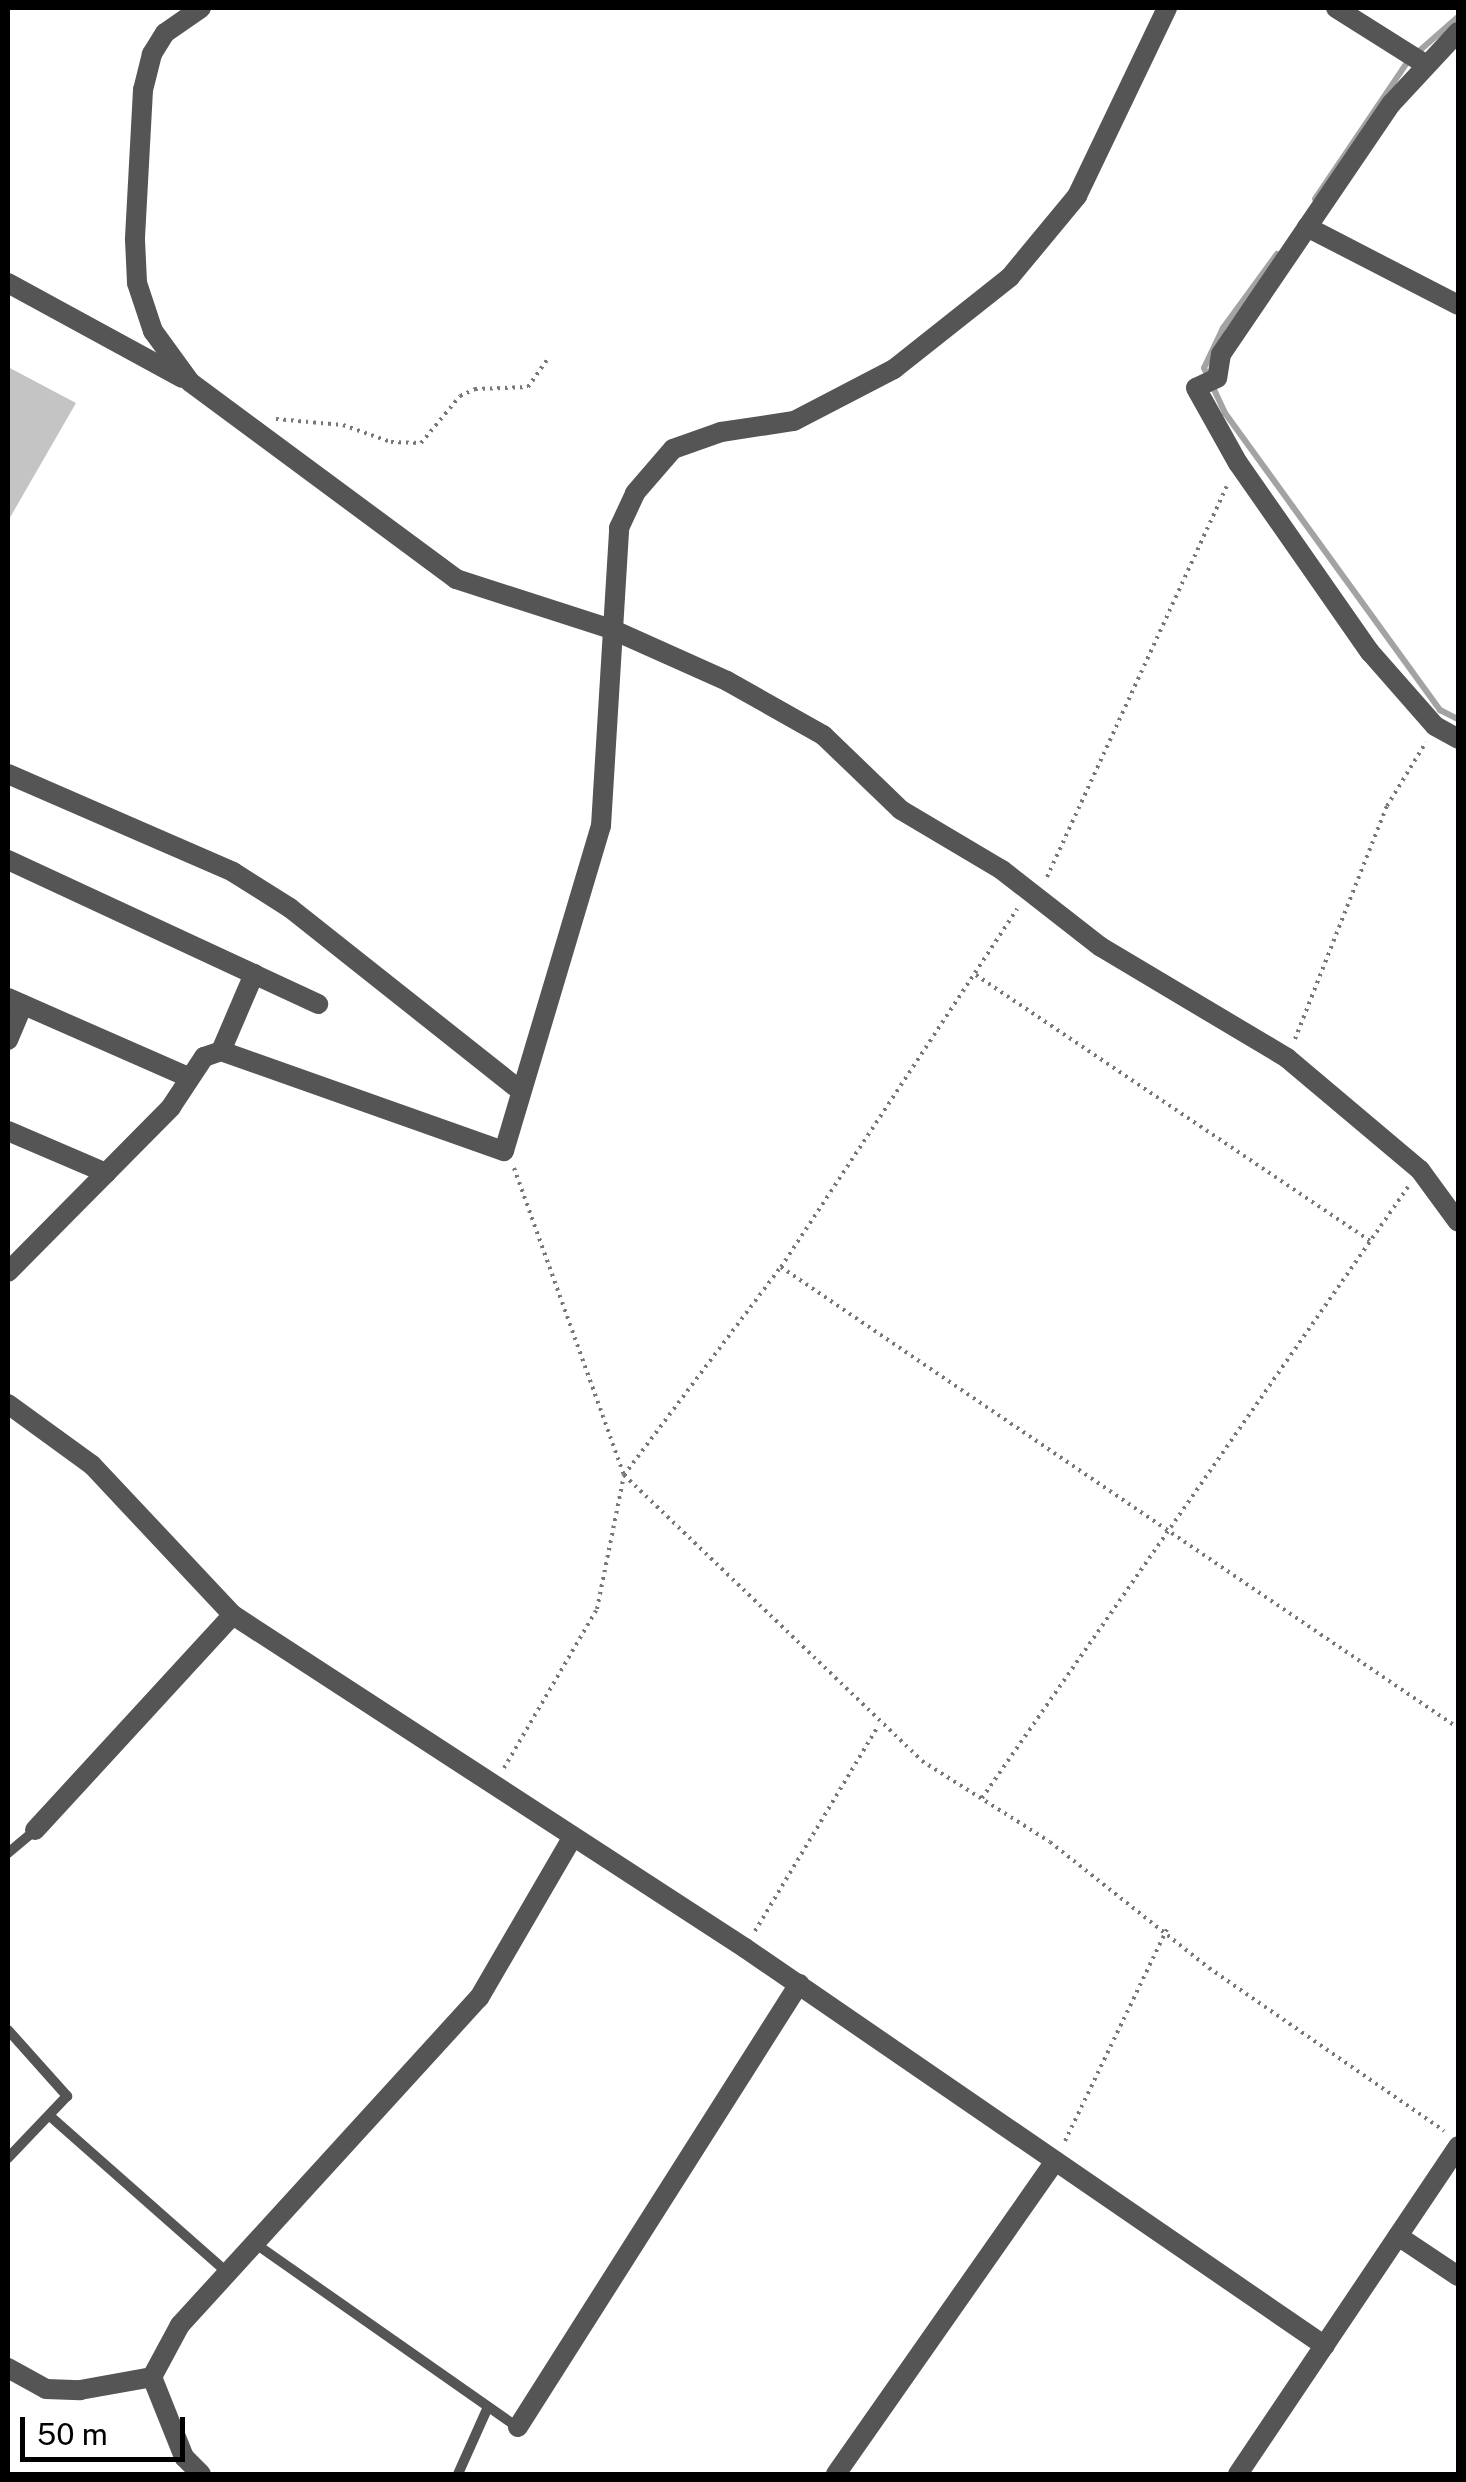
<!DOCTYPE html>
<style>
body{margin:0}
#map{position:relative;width:1466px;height:2482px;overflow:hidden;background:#fff;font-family:"Public Sans",sans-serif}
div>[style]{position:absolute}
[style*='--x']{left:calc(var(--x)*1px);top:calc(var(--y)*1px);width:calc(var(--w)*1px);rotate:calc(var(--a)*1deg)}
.stream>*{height:6px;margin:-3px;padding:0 3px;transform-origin:3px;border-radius:3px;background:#a3a3a3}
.building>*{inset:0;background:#c4c4c4}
.path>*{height:4px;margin-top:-2px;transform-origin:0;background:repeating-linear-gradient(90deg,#777 0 2.5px,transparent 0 7.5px)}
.service>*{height:10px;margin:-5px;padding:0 5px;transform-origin:5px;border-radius:5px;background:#555}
.minor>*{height:20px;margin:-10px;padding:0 10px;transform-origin:10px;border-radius:10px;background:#555}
.tertiary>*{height:20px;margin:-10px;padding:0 10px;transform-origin:10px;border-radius:10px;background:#555}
span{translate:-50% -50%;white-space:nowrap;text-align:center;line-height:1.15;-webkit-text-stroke:10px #fff;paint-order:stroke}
.frame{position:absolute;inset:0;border:10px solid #000;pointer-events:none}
.scale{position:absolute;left:20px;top:2417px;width:165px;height:45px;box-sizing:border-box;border:5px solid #000;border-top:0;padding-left:12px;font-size:30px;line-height:35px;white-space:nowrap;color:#000;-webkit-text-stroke:8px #fff;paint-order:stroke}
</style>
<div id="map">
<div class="stream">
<div style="--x:1418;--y:52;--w:53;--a:-41.2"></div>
<div style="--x:1315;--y:199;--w:166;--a:-56"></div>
<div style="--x:1277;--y:254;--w:92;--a:126.1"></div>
<div style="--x:1223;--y:328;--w:44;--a:115.4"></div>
<div style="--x:1204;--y:368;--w:50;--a:65"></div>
<div style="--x:1225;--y:413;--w:116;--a:54.1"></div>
<div style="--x:1293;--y:507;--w:251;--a:54.1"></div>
<div style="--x:1440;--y:710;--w:20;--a:27"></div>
</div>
<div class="building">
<div style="clip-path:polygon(8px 367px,76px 403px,8px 521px)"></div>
</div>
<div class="path">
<div style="--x:276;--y:419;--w:67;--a:5.1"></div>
<div style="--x:343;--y:425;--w:51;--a:19.5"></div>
<div style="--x:391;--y:442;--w:30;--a:2"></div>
<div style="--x:421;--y:443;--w:61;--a:-50.3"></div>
<div style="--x:460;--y:396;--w:17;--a:-25"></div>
<div style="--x:475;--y:389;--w:53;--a:-2.2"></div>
<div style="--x:528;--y:387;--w:35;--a:-55"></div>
<div style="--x:1047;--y:877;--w:430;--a:-65.3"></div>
<div style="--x:976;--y:975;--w:475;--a:34"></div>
<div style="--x:1295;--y:1039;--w:251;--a:-68.5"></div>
<div style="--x:1387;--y:806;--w:75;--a:-58.6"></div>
<div style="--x:514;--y:1168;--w:326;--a:70.3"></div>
<div style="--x:624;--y:1475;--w:413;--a:43.8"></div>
<div style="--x:922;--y:1761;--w:151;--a:32.3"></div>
<div style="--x:1050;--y:1842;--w:203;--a:38.4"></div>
<div style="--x:1209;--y:1968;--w:286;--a:34.7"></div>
<div style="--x:781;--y:1267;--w:819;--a:34.25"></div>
<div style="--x:504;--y:1768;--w:184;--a:-59.7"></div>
<div style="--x:597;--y:1609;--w:137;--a:-78.6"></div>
<div style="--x:624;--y:1475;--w:261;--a:-53"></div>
<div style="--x:781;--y:1267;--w:429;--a:-56.6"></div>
<div style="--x:982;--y:1798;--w:745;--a:-55.12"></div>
<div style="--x:755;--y:1931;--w:240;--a:-59"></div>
<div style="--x:1065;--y:2141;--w:235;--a:-64.3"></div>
</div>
<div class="service">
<div style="--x:8;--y:1853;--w:35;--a:-40"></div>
<div style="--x:8;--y:2030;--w:89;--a:48.2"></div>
<div style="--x:67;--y:2096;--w:86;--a:133.6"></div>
<div style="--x:51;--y:2117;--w:235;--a:41.4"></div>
<div style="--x:253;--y:2242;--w:322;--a:35"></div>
<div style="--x:458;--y:2474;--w:73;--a:-65.9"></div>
</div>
<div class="minor">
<div style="--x:201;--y:8;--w:44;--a:145.2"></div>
<div style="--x:165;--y:33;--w:25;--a:122"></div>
<div style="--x:152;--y:54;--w:37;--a:104"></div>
<div style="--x:143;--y:90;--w:150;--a:93.1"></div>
<div style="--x:135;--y:240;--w:43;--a:87.3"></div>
<div style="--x:137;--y:283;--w:51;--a:71.6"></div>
<div style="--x:153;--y:331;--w:63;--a:54"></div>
<div style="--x:190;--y:382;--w:331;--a:36.5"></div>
<div style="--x:456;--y:579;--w:163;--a:17.9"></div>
<div style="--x:611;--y:629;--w:127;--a:24.1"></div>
<div style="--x:727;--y:681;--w:110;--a:29.4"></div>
<div style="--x:823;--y:735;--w:108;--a:43.9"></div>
<div style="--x:901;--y:810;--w:117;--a:30.7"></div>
<div style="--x:1002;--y:870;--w:125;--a:37.9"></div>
<div style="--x:1101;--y:947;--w:217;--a:30.8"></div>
<div style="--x:1287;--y:1058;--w:174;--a:40.1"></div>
<div style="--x:1420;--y:1170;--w:64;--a:53.8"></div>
<div style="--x:1336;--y:8;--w:105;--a:32.2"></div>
<div style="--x:1458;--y:32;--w:98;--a:132.9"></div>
<div style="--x:1391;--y:104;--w:302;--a:124.2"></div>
<div style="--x:1221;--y:354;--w:24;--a:99"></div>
<div style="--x:1217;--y:378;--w:23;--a:155"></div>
<div style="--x:1196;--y:388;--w:86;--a:60.8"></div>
<div style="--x:1238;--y:463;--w:231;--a:55.1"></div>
<div style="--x:1370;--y:652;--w:98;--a:48.7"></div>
<div style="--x:1435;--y:726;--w:26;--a:29"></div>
<div style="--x:1307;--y:227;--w:170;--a:27.3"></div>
<div style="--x:8;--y:283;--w:198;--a:28.6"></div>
<div style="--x:8;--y:774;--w:245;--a:23.5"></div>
<div style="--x:233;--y:872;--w:67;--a:32.3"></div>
<div style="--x:290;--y:908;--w:295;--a:38.4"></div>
<div style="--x:8;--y:860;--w:342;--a:24.9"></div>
<div style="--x:8;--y:998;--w:194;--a:23.7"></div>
<div style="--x:8;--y:1040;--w:38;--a:-67"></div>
<div style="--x:221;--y:1051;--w:84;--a:-66.8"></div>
<div style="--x:8;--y:1131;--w:107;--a:23.2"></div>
<div style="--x:8;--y:1272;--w:232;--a:-45.3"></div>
<div style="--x:171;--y:1107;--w:60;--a:-56.6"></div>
<div style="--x:204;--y:1057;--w:18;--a:-19"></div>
<div style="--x:221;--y:1051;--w:300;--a:19.5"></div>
<div style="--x:504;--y:1151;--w:339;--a:-73.4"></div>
<div style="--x:601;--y:826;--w:299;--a:-86.5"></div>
<div style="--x:619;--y:528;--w:38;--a:-65"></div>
<div style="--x:635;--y:493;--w:58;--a:-49.2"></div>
<div style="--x:673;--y:449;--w:51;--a:-19.5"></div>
<div style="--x:721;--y:432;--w:74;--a:-8.6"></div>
<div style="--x:794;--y:421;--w:113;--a:-27.5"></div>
<div style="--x:894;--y:369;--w:148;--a:-38.4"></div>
<div style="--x:1010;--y:277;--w:105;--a:-50.4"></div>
<div style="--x:1077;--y:196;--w:208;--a:-64.4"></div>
<div style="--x:35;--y:1830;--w:292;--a:-47.4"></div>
<div style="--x:1398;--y:2236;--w:72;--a:33.7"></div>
<div style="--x:8;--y:2368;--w:43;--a:28.9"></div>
<div style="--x:46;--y:2389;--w:34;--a:2"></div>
<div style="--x:80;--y:2390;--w:73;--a:-10.2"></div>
<div style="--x:152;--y:2377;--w:59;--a:-61.7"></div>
<div style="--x:180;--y:2325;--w:443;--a:-47.6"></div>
<div style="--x:479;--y:1998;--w:183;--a:-59.8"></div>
<div style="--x:152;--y:2377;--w:86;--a:68.2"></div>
<div style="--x:184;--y:2457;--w:24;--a:45"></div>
<div style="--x:518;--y:2427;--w:525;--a:-57.61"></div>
<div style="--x:836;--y:2474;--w:382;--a:-55"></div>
<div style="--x:1238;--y:2474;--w:395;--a:-56.1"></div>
</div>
<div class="tertiary">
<div style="--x:8;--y:1404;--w:104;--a:36"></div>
<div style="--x:92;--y:1465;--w:206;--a:46.8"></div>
<div style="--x:233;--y:1615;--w:611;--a:33.04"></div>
<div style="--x:745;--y:1948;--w:703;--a:34.46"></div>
</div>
<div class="frame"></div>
<div class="scale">50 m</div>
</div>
